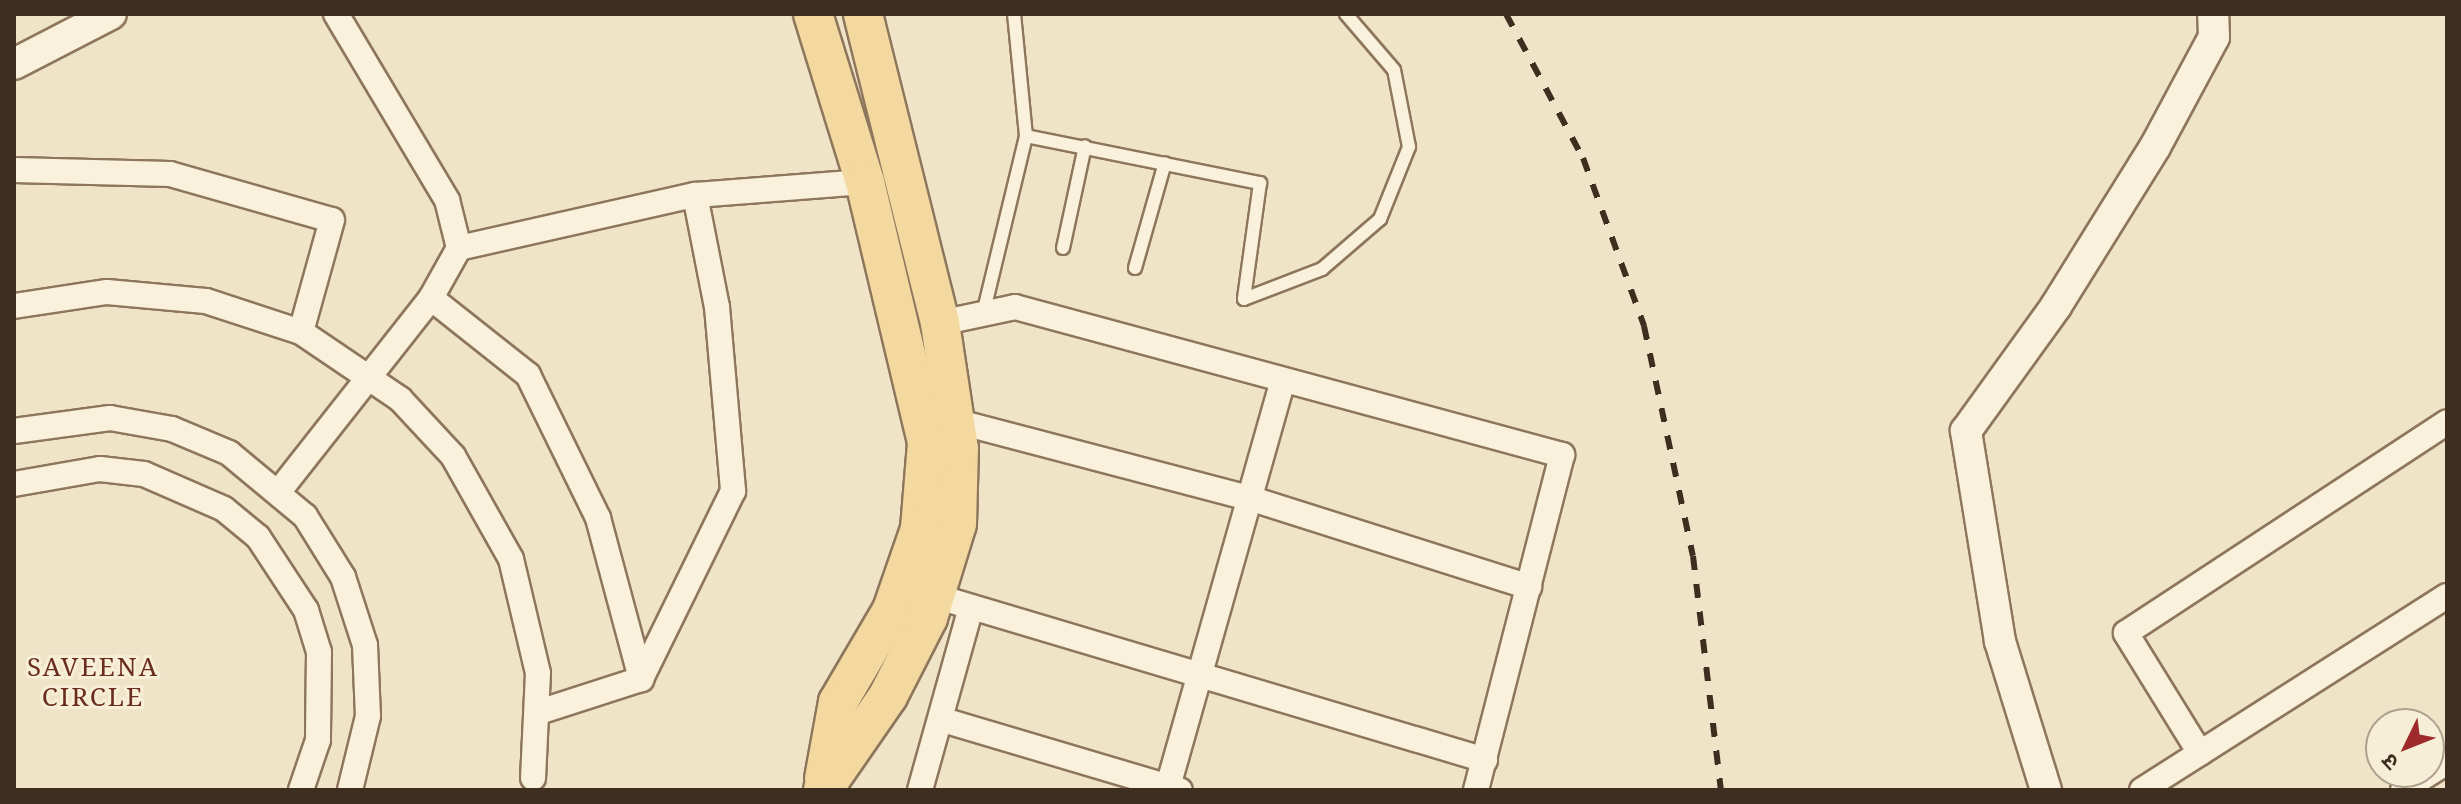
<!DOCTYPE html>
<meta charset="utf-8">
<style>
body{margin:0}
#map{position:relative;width:2461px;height:804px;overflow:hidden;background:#f0e4c8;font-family:"Noto Serif","Noto Sans Devanagari",serif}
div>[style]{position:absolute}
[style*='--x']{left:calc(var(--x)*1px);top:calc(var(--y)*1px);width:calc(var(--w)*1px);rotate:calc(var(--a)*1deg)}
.roads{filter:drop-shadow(2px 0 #8d765c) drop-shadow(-2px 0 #8d765c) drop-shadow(0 2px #8d765c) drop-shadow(0 -2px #8d765c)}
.service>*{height:12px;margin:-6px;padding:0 6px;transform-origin:6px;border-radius:6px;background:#faf1dc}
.minor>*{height:24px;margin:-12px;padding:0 12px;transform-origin:12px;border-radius:12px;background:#faf1dc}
.tertiary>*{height:30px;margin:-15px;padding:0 15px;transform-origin:15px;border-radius:15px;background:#faf1dc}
.primary>*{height:38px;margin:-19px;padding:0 19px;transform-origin:19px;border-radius:19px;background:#f3d9a0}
.rail>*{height:6px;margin-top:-3px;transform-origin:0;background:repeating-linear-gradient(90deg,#3d2e20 0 14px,transparent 0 28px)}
span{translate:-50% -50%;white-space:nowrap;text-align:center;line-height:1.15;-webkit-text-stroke:6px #f7eed8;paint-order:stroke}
.neighbourhood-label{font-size:26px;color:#6b2e1e;letter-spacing:2px}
.frame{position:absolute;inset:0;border:16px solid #3d2e20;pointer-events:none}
.north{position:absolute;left:2365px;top:708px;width:80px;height:80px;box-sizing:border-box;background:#f7eed8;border:2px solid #ada18e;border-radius:50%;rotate:227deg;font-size:22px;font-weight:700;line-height:32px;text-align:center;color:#3d2e20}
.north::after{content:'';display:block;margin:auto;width:28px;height:36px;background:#9e2a2b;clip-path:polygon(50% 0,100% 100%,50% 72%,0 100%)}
</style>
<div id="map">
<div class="roads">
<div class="service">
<div style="--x:1026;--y:136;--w:239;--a:11.4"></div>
<div style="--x:1260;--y:183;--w:117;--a:97.9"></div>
<div style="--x:1244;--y:299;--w:84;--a:-21"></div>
<div style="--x:1322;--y:269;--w:77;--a:-40.8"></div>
<div style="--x:1380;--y:219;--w:78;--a:-68.1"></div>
<div style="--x:1409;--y:147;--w:78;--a:-101"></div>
<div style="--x:1394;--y:70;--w:74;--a:-130.6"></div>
<div style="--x:1063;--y:248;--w:104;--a:-77.8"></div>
<div style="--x:1135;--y:268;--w:109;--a:-74.1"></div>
<div style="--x:983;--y:314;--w:183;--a:-76.4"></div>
<div style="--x:1026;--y:136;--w:123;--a:-95.6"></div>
</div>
<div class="minor">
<div style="--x:14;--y:170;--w:156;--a:1.5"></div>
<div style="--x:170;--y:174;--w:168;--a:15.9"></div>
<div style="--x:332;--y:220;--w:116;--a:105.5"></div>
<div style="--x:695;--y:195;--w:170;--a:-4.4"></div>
<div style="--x:459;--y:248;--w:242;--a:-12.7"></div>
<div style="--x:695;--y:195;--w:114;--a:78.9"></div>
<div style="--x:717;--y:307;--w:185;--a:85"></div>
<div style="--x:733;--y:491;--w:209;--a:116.1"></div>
<div style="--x:641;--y:679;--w:107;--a:162.1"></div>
<div style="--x:431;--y:298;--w:124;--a:38.4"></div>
<div style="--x:528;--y:375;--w:159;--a:63.9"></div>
<div style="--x:598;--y:518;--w:167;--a:75"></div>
<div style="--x:14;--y:306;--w:94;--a:-8.6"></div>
<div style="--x:107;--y:292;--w:99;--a:5.2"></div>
<div style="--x:206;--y:301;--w:100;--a:18.1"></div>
<div style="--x:301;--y:332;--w:120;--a:34.1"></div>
<div style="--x:400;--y:399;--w:78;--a:47.1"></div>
<div style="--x:453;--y:456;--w:118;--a:60.6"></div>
<div style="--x:511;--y:559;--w:117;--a:76.7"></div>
<div style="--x:538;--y:673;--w:105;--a:92.7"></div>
<div style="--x:940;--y:323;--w:77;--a:-12"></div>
<div style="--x:1015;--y:307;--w:567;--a:15.14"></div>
<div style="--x:1562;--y:455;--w:346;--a:104.4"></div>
<div style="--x:955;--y:421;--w:304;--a:14.7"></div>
<div style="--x:1249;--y:498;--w:294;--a:17.6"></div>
<div style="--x:14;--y:431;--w:97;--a:-7.7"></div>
<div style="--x:110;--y:418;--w:63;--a:10.1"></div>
<div style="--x:172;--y:429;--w:62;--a:22.8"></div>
<div style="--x:229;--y:453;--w:99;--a:39.7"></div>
<div style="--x:305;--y:516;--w:72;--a:58.1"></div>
<div style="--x:343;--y:577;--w:71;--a:72.1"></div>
<div style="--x:365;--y:645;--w:71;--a:87.6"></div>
<div style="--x:368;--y:716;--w:76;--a:103.7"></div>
<div style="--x:14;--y:484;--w:87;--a:-9.9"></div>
<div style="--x:100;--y:469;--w:44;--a:6.5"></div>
<div style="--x:144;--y:474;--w:87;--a:23.6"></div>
<div style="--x:224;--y:509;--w:44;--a:39.5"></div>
<div style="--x:258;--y:537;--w:87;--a:56.7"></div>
<div style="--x:306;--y:610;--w:44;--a:72.8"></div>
<div style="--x:319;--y:652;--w:88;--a:90.7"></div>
<div style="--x:318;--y:740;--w:53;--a:108.8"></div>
<div style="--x:280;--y:490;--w:244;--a:-51.8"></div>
<div style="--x:431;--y:298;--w:57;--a:-60.8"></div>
<div style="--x:459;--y:248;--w:49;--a:-104"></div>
<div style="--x:447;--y:200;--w:217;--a:-120.8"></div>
<div style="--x:935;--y:596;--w:574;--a:16.6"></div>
<div style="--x:943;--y:720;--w:247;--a:16.5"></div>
<div style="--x:2200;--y:753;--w:141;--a:-121.7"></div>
<div style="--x:2126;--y:633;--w:384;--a:-33.3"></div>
<div style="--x:920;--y:790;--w:190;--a:-74.4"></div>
<div style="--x:1167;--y:790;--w:426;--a:-74.2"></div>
<div style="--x:2142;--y:790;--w:361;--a:-32.5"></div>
<div style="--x:2403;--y:790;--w:52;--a:-32.5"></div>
</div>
<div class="tertiary">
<div style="--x:14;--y:64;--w:109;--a:-27.3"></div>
<div style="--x:2046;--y:790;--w:156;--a:-107.2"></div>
<div style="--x:2000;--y:641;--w:213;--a:-99.2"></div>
<div style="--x:1966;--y:431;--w:154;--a:-54.2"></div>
<div style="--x:2056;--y:306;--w:187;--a:-58.1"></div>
<div style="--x:2155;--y:147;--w:125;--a:-61.8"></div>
<div style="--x:2214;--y:37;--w:23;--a:-92"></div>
</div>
<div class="primary">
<div style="--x:813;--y:14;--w:176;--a:72.8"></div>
<div style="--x:865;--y:182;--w:268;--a:76.6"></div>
<div style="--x:927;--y:443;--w:86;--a:94.7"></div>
<div style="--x:920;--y:529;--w:86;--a:109.1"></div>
<div style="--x:892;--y:610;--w:107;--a:120.4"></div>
<div style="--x:838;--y:702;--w:78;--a:100.3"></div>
<div style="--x:823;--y:790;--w:114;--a:-55.3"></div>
<div style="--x:888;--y:696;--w:88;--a:-62.9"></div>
<div style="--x:928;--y:618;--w:98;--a:-72.9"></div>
<div style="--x:957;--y:524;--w:75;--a:-88.5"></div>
<div style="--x:959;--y:449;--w:127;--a:-98.6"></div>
<div style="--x:940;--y:323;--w:318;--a:-104"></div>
</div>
</div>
<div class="rail">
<div style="--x:1506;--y:14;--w:163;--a:61.9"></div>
<div style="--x:1583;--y:158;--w:179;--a:70"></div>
<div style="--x:1644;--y:326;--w:235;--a:78"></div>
<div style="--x:1693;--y:556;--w:236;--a:83.2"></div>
</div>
<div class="neighbourhood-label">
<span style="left:93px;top:682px">SAVEENA<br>CIRCLE</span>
</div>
<div class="frame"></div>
<div class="north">उ</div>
</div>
